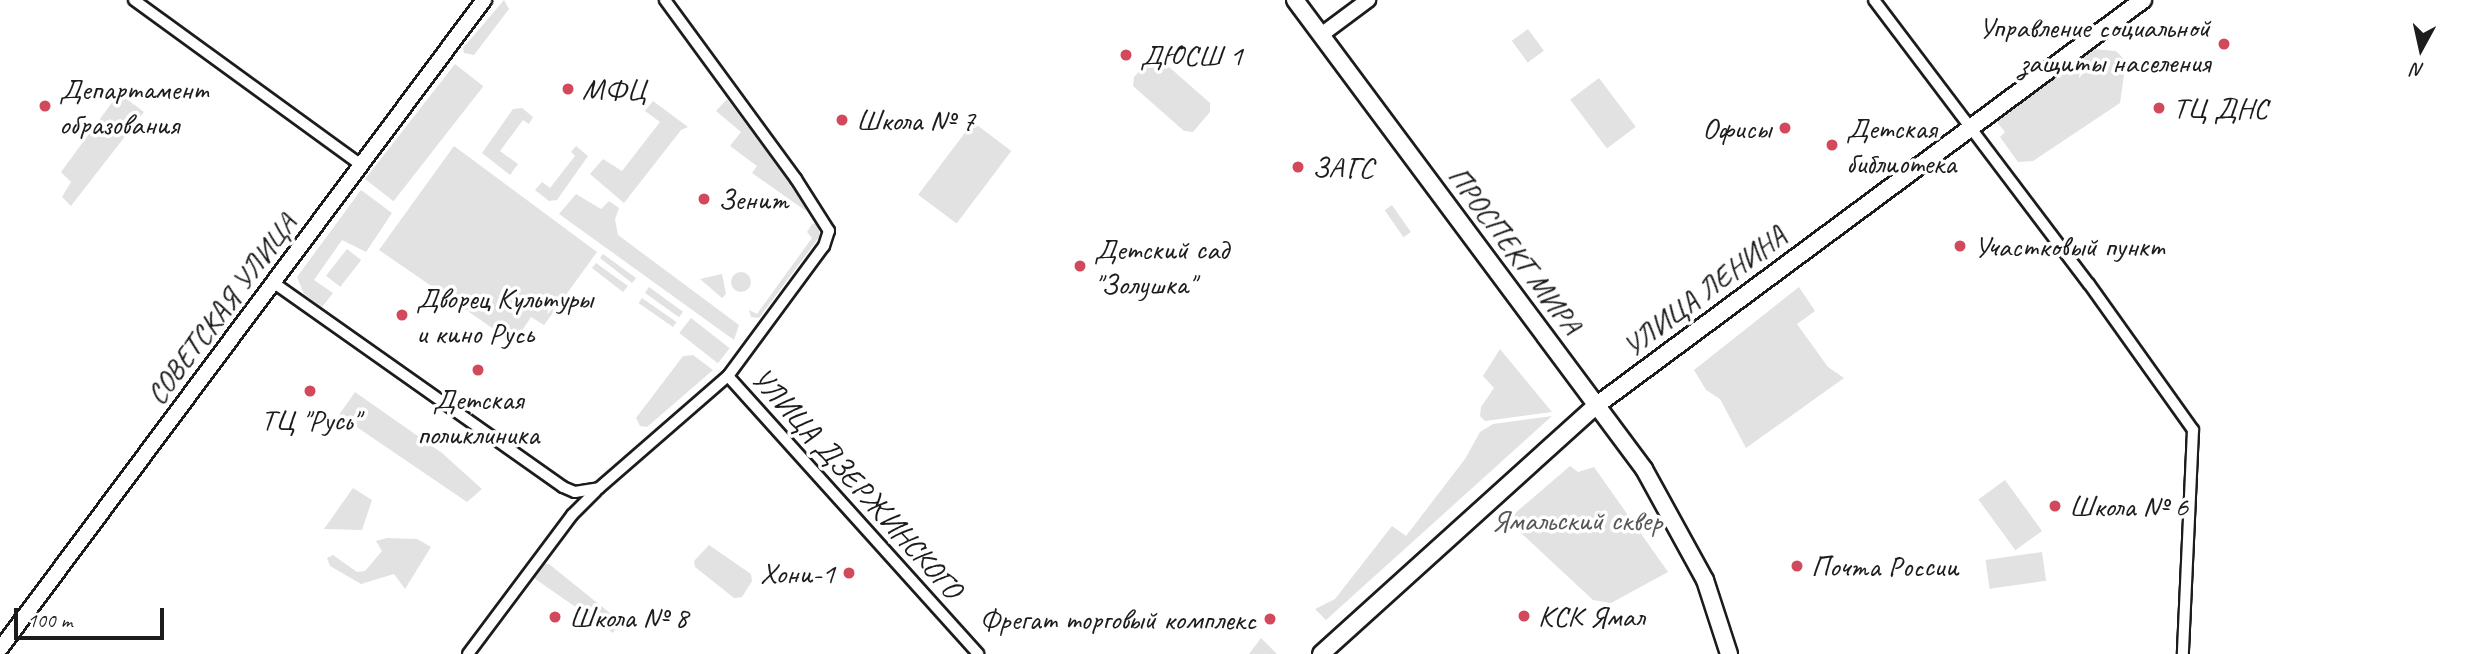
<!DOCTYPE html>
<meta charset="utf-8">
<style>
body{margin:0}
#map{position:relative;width:2470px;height:654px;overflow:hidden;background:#fff;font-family:Caveat,sans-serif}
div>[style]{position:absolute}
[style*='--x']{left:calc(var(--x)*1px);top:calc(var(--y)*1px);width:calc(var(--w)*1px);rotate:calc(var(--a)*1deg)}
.green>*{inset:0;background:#e2e2e2;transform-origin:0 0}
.round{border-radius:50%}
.roads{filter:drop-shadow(2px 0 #1c1c1c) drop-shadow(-2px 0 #1c1c1c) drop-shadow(0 2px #1c1c1c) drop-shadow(0 -2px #1c1c1c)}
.street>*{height:10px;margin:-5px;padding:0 5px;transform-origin:5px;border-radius:5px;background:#fff}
.secondary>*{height:14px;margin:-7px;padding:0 7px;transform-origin:7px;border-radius:7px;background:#fff}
.primary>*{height:16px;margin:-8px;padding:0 8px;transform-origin:8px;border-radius:8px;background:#fff}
.dots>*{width:19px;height:19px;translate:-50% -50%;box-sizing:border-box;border:4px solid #fff;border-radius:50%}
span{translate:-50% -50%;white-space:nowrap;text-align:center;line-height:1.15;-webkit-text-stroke:7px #fff;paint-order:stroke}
.poi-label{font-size:30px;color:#1c1c1c}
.right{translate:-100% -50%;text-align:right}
.left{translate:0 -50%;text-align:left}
.street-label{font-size:30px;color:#1c1c1c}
.park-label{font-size:30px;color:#575757}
.north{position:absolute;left:2386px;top:14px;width:70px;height:70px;-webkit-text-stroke:5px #fff;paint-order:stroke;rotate:188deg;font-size:19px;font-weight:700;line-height:28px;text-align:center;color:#1c1c1c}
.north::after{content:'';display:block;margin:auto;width:24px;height:32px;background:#1c1c1c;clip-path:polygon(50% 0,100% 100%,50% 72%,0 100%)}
.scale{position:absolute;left:14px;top:608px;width:150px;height:32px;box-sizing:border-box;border:4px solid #1c1c1c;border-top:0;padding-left:9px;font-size:21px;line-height:24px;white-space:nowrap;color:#1c1c1c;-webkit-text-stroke:5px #fff;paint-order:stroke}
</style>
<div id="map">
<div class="green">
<div style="clip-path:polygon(504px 0,509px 9px,474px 55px,464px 53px,463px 48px)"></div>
<div style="left:1528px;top:29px;width:27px;height:20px;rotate:54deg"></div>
<div style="clip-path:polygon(2094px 49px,2116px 51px,2126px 61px,2120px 103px,2033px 161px,2018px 162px,2000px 137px,2005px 132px,1996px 121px)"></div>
<div style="clip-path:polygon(1152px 58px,1160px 59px,1210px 103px,1210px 112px,1193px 132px,1184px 131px,1133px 86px,1134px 77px)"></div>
<div style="left:455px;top:64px;width:36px;height:146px;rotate:38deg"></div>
<div style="left:1599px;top:78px;width:61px;height:36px;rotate:53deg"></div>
<div style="clip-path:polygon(119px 93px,144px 112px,71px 206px,62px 197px,71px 182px,61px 172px)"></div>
<div style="clip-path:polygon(727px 99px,807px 206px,806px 211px,752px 173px,757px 166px,730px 146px,741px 132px,716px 111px)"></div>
<div style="clip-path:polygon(653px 101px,688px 127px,681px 130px,624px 203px,590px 174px,603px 159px,622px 171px,660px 122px,645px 111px)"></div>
<div style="clip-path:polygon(522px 108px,533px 117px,529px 124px,523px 120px,500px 151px,518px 164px,510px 175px,482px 153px,513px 109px)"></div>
<div style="left:973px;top:122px;width:48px;height:91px;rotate:37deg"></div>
<div style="clip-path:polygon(454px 146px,597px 252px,544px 325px,531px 317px,514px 343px,379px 250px)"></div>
<div style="clip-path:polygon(576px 146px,588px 156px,557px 200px,549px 201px,535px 190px,542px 182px,550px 188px,575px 156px,571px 152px)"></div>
<div style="clip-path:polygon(361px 190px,392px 213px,366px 252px,342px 240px,314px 280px,333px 293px,322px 307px,304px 294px,297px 277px)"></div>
<div style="clip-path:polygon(576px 194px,601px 209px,609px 201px,619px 208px,615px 219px,618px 235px,739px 325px,734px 340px,559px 214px)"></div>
<div style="left:1392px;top:205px;width:33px;height:9px;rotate:55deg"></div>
<div style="clip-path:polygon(818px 223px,820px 236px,759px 318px,751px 317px,749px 310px,757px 314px,812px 238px,807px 232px,812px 224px)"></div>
<div style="left:347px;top:249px;width:18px;height:34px;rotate:38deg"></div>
<div style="clip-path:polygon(603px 254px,636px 278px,632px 283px,600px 258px)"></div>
<div style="clip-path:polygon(596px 263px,628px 286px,623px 292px,592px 268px)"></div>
<div class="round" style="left:731px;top:272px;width:20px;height:20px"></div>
<div style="clip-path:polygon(722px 274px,726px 294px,722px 298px,700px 279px)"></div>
<div style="left:649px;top:287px;width:42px;height:7px;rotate:36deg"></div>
<div style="clip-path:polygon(1799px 287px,1815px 311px,1797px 324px,1828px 367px,1844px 378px,1746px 448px,1720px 399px,1706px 390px,1694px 370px)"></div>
<div style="left:642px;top:298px;width:42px;height:6px;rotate:35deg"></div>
<div style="left:691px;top:318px;width:49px;height:19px;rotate:38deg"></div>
<div style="clip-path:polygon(1500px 349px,1552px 412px,1485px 421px,1480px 416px,1481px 407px,1494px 388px,1483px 376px)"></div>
<div style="clip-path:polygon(693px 355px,713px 370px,647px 427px,640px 426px,636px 418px,683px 356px)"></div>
<div style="clip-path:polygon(355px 392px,442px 453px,482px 489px,467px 502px,339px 415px)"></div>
<div style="clip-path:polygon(1552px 416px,1326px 620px,1315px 609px,1335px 599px,1392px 526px,1406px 536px,1465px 459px,1480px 432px,1493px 424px)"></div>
<div style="clip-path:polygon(1570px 466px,1578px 472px,1594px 467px,1668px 572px,1611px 603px,1593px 600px,1507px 520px)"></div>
<div style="left:2005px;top:480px;width:63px;height:33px;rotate:54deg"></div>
<div style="clip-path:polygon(353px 488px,372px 500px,362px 530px,324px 529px)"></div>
<div style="clip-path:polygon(387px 538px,417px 539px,431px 547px,405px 589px,394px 574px,361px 584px,330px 566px,327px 558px,333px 555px,357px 572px,365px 571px,382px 551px,376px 541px)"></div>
<div style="clip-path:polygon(709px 545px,751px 574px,752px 581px,742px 597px,734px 598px,695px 567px,694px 561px)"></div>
<div style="left:2042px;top:552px;width:29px;height:57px;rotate:82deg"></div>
<div style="clip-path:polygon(543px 564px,549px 564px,621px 622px,613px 633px,531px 576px)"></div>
<div style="clip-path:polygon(1261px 638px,1277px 654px,1249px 654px)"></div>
</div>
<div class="roads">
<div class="street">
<div style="--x:134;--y:0;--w:281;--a:36"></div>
<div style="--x:1874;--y:0;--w:356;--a:52.9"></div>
<div style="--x:2089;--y:284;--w:179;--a:54.5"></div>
<div style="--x:2193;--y:430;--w:224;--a:92.6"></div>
<div style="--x:274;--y:283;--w:354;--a:35.2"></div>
<div style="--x:563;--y:487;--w:13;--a:23"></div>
<div style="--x:575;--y:492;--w:24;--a:-9"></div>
<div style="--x:599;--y:488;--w:171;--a:-41"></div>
<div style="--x:728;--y:376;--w:162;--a:-53.6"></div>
<div style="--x:824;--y:246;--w:16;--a:-72"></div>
<div style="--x:829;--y:231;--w:62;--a:-122.4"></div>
<div style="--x:796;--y:179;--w:222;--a:-126.2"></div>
<div style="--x:728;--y:376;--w:374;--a:48"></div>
<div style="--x:468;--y:654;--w:174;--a:-53.2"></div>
<div style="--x:572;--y:515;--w:34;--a:-45"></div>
</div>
<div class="secondary">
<div style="--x:1321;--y:35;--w:59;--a:-36.7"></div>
<div style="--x:0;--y:649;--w:810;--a:-53.29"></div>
</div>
<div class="primary">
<div style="--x:1295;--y:0;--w:585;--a:53.35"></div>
<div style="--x:1644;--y:469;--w:127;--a:61.2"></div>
<div style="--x:1705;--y:580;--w:78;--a:72"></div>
<div style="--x:1321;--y:654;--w:372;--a:-42.1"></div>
<div style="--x:1597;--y:405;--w:680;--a:-36.57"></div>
</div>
</div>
<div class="dots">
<div style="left:2224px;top:44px;background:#d1495b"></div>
<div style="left:1126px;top:55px;background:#d1495b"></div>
<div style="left:568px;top:89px;background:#d1495b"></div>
<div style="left:45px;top:106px;background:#d1495b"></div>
<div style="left:2159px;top:108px;background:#d1495b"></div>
<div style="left:842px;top:120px;background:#d1495b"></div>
<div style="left:1785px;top:128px;background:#d1495b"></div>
<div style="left:1832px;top:145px;background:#d1495b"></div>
<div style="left:1298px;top:167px;background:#d1495b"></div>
<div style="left:704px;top:199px;background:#d1495b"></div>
<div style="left:1960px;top:246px;background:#d1495b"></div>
<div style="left:1080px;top:266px;background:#d1495b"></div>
<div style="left:402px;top:315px;background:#d1495b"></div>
<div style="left:478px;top:370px;background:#d1495b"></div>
<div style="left:310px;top:391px;background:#d1495b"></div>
<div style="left:2055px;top:506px;background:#d1495b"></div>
<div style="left:1797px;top:566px;background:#d1495b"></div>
<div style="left:849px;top:573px;background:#d1495b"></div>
<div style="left:1524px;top:616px;background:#d1495b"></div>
<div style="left:555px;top:617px;background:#d1495b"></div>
<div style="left:1270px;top:619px;background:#d1495b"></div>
</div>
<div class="poi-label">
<span class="right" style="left:2210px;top:44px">Управление социальной<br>защиты населения</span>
<span class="left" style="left:1140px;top:55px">ДЮСШ 1</span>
<span class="left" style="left:59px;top:106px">Департамент<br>образования</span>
<span class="left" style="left:582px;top:89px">МФЦ</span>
<span class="left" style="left:2173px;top:108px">ТЦ ДНС</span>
<span class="left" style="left:856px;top:120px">Школа № 7</span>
<span class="right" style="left:1771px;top:128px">Офисы</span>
<span class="left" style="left:1846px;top:145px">Детская<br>библиотека</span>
<span class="left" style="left:1312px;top:167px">ЗАГС</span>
<span class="left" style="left:718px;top:199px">Зенит</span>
<span class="left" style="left:1974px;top:246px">Участковый пункт</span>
<span class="left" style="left:1094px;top:266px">Детский сад<br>"Золушка"</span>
<span class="left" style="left:416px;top:315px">Дворец Культуры<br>и кино Русь</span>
<span style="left:478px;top:416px">Детская<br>поликлиника</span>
<span style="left:310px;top:420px">ТЦ "Русь"</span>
<span class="left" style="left:2069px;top:506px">Школа № 6</span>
<span class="left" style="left:1811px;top:566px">Почта России</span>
<span class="right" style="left:835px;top:573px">Хони-1</span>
<span class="left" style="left:1538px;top:616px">КСК Ямал</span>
<span class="left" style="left:569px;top:617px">Школа № 8</span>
<span class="right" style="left:1256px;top:619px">Фрегат торговый комплекс</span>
</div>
<div class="street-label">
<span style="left:1515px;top:250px;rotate:53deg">ПРОСПЕКТ МИРА</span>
<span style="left:1704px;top:291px;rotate:-37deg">УЛИЦА ЛЕНИНА</span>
<span style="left:221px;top:309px;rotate:-53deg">СОВЕТСКАЯ УЛИЦА</span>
<span style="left:857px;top:483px;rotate:48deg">УЛИЦА ДЗЕРЖИНСКОГО</span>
</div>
<div class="park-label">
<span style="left:1577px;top:520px">Ямальский сквер</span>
</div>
<div class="north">N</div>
<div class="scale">100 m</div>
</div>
